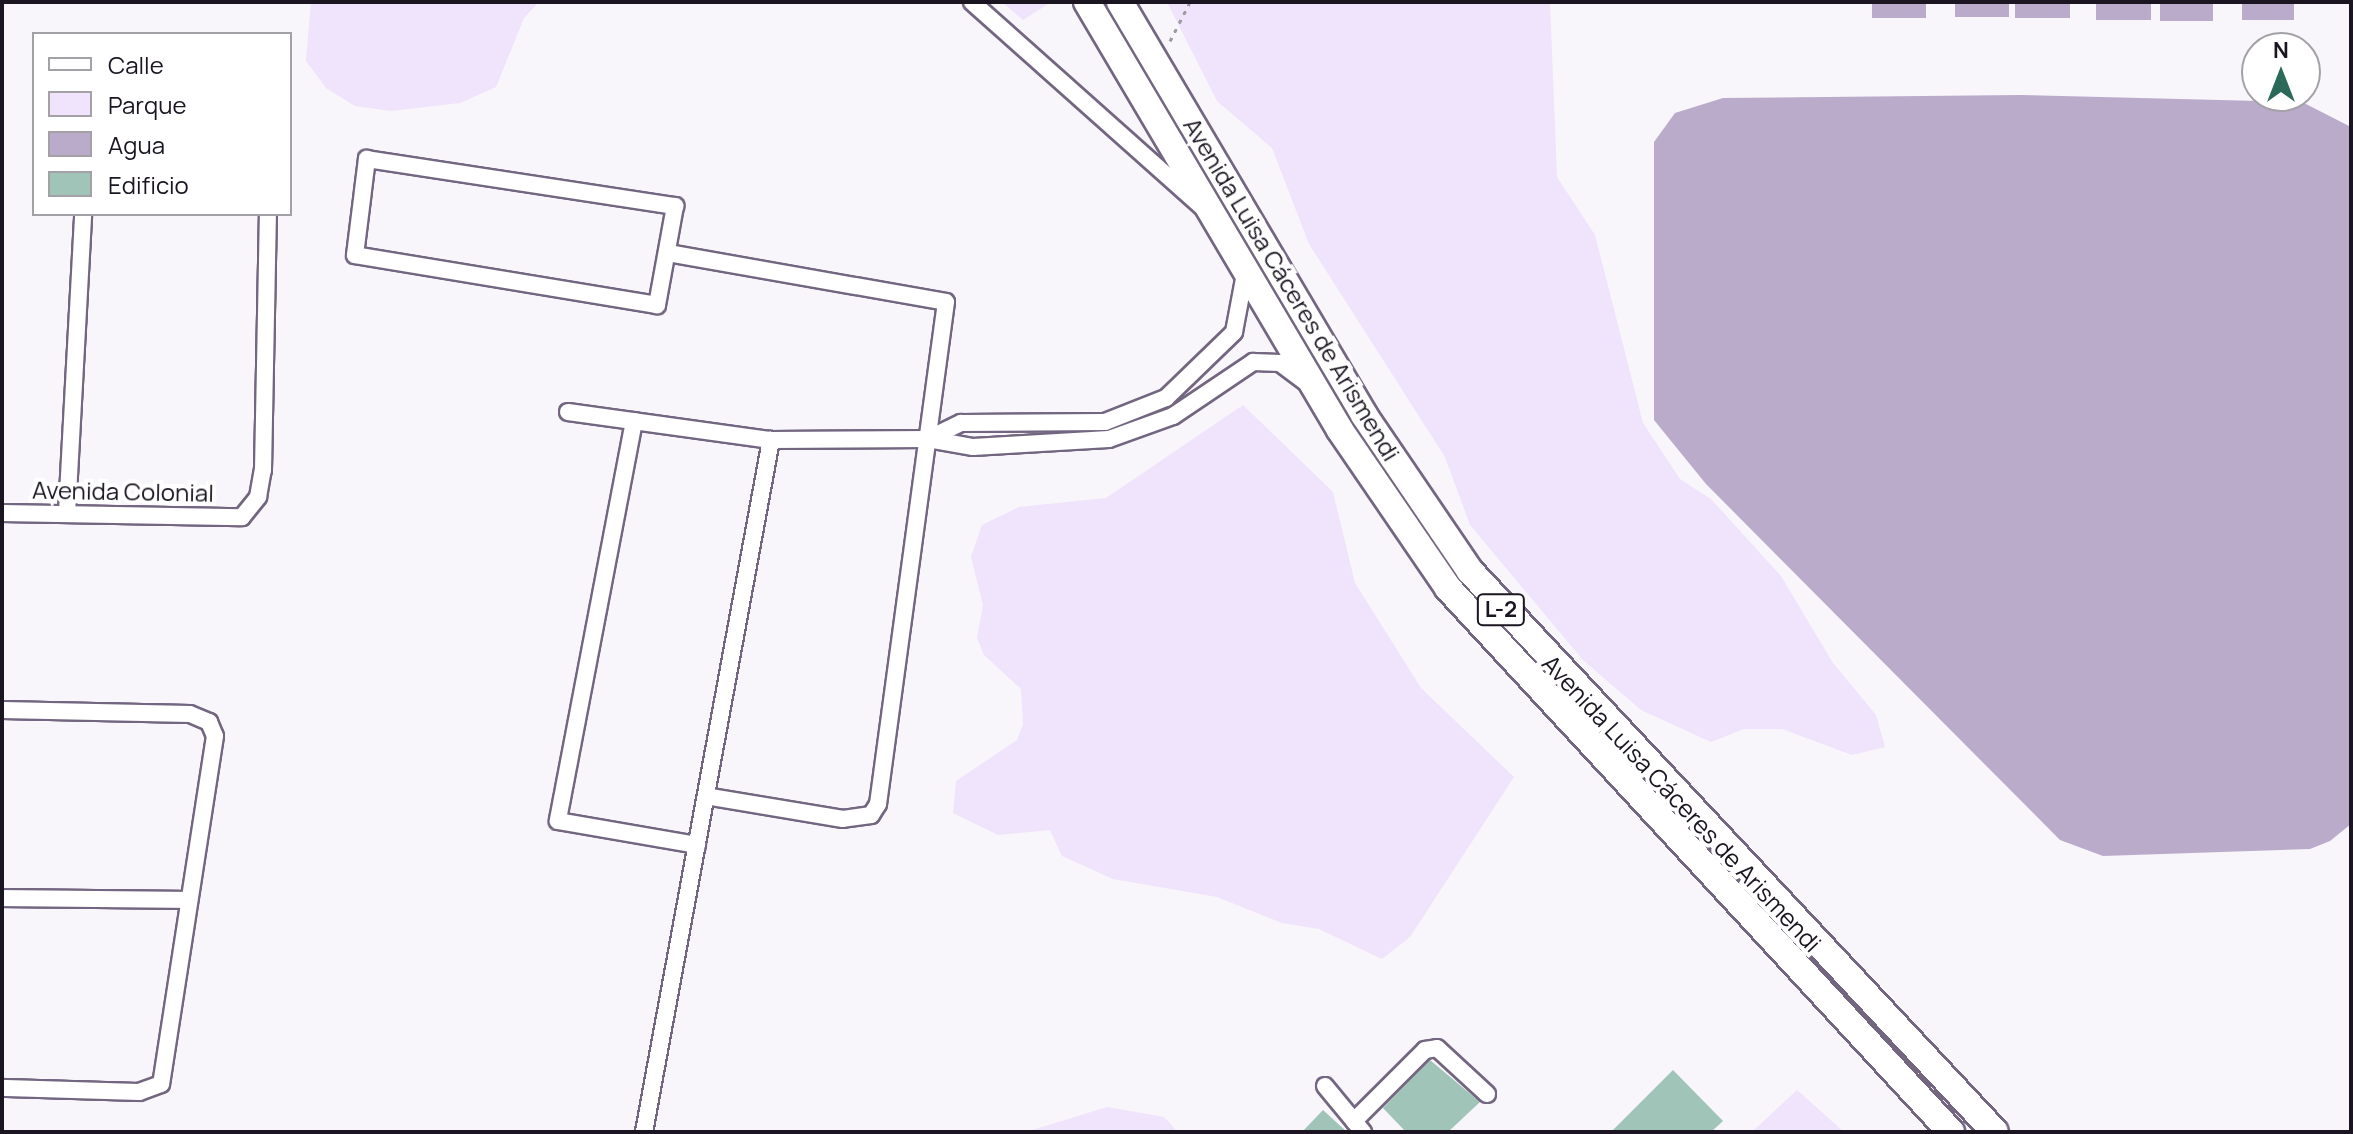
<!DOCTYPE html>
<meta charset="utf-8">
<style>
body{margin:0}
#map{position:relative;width:2353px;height:1134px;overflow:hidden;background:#f8f5fb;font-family:Manrope,sans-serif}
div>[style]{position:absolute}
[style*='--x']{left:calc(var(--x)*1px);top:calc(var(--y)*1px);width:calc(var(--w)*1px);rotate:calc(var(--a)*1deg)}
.green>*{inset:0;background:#efe4fb}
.water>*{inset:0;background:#baabcb;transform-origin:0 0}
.building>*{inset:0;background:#a0c4b7}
.path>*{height:3px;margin-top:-1.5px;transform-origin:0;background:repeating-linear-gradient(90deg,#9e9aa2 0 4px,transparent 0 10px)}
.roads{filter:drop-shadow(2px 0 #736680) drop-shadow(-2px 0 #736680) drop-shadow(0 2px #736680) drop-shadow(0 -2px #736680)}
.minor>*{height:16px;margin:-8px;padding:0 8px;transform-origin:8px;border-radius:8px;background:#fff}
.primary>*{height:26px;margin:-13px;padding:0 13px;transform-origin:13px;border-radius:13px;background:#fff}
span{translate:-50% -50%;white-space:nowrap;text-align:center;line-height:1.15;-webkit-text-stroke:8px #fff;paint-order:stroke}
.shield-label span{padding:2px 6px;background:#fff;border:2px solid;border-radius:6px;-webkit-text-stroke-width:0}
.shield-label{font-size:22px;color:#1a1520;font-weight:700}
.street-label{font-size:24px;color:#1a1520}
.frame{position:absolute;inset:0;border:4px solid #1a1520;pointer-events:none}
.legend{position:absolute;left:32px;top:32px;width:260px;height:184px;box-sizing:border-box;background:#fff;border:2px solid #a3a1a6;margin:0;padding:10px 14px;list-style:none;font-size:24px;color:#1a1520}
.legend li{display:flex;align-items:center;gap:16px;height:40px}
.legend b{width:40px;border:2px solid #a3a1a6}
.north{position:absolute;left:2241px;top:32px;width:80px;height:80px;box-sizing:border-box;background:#fff;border:2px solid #a3a1a6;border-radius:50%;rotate:0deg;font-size:22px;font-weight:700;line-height:32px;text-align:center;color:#1a1520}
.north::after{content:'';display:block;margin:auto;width:28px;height:36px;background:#2b6a58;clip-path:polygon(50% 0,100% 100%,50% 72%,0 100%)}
</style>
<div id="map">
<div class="green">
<div style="clip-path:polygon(311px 2px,539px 2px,524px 18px,496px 87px,460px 103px,391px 111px,355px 106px,326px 88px,306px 61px)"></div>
<div style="clip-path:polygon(1002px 2px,1047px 2px,1048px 4px,1023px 20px)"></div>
<div style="clip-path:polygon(1167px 2px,1550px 2px,1557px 177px,1595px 235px,1643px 423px,1680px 479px,1711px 499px,1781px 576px,1833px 663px,1876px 715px,1885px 747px,1852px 755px,1782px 729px,1744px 729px,1711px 742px,1641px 710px,1583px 660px,1470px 525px,1445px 457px,1309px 244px,1272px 148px,1217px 101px)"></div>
<div style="clip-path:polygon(1243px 405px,1333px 492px,1355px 583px,1421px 688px,1514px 777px,1410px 937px,1382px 959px,1319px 929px,1282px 923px,1217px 897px,1113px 879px,1062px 856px,1050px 830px,998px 835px,953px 813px,956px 781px,1017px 740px,1023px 724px,1021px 689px,984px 655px,977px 638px,983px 605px,971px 557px,982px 525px,1019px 507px,1106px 498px)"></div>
<div style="clip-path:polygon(1797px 1090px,1844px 1132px,1752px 1132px)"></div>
<div style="clip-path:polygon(1107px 1107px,1164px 1117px,1178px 1132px,1026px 1132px)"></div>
</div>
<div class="water">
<div style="left:1872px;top:2px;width:54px;height:16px"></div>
<div style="left:1955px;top:2px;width:54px;height:15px"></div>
<div style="left:2015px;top:2px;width:55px;height:16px"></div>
<div style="left:2096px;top:2px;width:55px;height:18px"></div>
<div style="left:2160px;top:2px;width:53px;height:19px"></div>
<div style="left:2242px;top:2px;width:52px;height:18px"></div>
<div style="clip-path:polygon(2020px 95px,2302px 102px,2351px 127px,2351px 824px,2330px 841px,2310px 849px,2103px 856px,2060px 840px,1706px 484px,1654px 420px,1654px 142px,1675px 113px,1723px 98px)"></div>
</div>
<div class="building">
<div style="clip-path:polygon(1430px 1060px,1480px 1102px,1448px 1132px,1406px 1132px,1383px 1108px)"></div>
<div style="clip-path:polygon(1673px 1070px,1723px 1121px,1711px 1132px,1611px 1132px)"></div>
<div style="clip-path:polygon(1323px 1110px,1347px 1132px,1302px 1132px)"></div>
</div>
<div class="path">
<div style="--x:1170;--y:41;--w:44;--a:-62.9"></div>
</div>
<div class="roads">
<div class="minor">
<div style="--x:972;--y:2;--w:307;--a:41.7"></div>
<div style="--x:367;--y:159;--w:312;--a:8.7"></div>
<div style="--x:675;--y:206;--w:101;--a:100.3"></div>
<div style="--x:657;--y:305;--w:306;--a:-170.6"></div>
<div style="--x:355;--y:255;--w:97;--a:-82.9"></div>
<div style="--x:668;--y:253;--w:282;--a:10"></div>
<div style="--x:946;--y:302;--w:507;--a:97.71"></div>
<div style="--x:878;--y:804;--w:13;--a:122"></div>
<div style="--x:871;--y:815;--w:28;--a:172"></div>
<div style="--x:843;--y:819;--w:139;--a:-170.5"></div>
<div style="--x:568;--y:412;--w:205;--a:7.9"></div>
<div style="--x:634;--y:421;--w:407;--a:100.8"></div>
<div style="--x:558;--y:821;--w:141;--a:9.8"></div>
<div style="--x:928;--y:439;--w:37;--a:-26"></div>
<div style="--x:961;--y:423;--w:144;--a:-0.4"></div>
<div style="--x:1105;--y:422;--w:66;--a:-21.5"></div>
<div style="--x:1166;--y:398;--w:95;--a:-44.1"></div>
<div style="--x:1234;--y:332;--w:59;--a:-79.3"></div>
<div style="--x:2;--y:513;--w:240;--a:1"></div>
<div style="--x:242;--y:517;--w:26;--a:-51"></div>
<div style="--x:258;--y:497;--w:27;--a:-80"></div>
<div style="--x:263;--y:470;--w:256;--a:-88.9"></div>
<div style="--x:67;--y:513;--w:299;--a:-86.9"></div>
<div style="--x:2;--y:710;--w:188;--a:1.2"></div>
<div style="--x:190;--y:714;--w:21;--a:23"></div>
<div style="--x:209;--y:722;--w:15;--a:67"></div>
<div style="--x:215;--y:736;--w:352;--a:98.8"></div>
<div style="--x:161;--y:1084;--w:23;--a:160"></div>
<div style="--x:139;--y:1092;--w:137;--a:-178.3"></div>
<div style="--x:2;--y:898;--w:185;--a:0.6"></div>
<div style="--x:1325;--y:1086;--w:60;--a:50.4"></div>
<div style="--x:1354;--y:1121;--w:100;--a:-45"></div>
<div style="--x:1425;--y:1050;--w:12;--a:-9"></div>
<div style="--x:1437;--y:1048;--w:68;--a:42.6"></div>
<div style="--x:644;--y:1132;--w:704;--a:-79.6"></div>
<div style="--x:771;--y:440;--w:157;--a:-0.4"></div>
<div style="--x:928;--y:439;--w:46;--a:10.1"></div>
<div style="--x:973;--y:447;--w:136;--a:-3.4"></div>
<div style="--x:1109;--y:439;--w:68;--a:-19.8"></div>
<div style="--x:1173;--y:416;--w:97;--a:-34"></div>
<div style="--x:1253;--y:362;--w:27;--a:2"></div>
<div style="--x:1280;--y:363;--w:31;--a:37"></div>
</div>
<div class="primary">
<div style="--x:1087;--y:2;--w:497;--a:59.4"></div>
<div style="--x:1340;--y:430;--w:191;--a:55.6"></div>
<div style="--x:1448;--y:588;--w:741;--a:47.24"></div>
<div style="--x:1120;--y:2;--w:480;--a:59.4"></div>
<div style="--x:1364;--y:415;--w:189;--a:55.8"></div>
<div style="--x:1470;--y:571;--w:768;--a:46.9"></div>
</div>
</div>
<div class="shield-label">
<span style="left:1501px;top:610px">L-2</span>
</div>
<div class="street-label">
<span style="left:1292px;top:289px;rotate:59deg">Avenida Luisa Cáceres de Arismendi</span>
<span style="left:123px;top:491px;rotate:1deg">Avenida Colonial</span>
<span style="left:1682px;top:803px;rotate:47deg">Avenida Luisa Cáceres de Arismendi</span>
</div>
<div class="frame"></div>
<ul class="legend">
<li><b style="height:10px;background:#fff"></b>Calle</li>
<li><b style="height:22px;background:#efe4fb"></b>Parque</li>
<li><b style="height:22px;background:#baabcb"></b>Agua</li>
<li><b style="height:22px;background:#a0c4b7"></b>Edificio</li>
</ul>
<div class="north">N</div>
</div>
